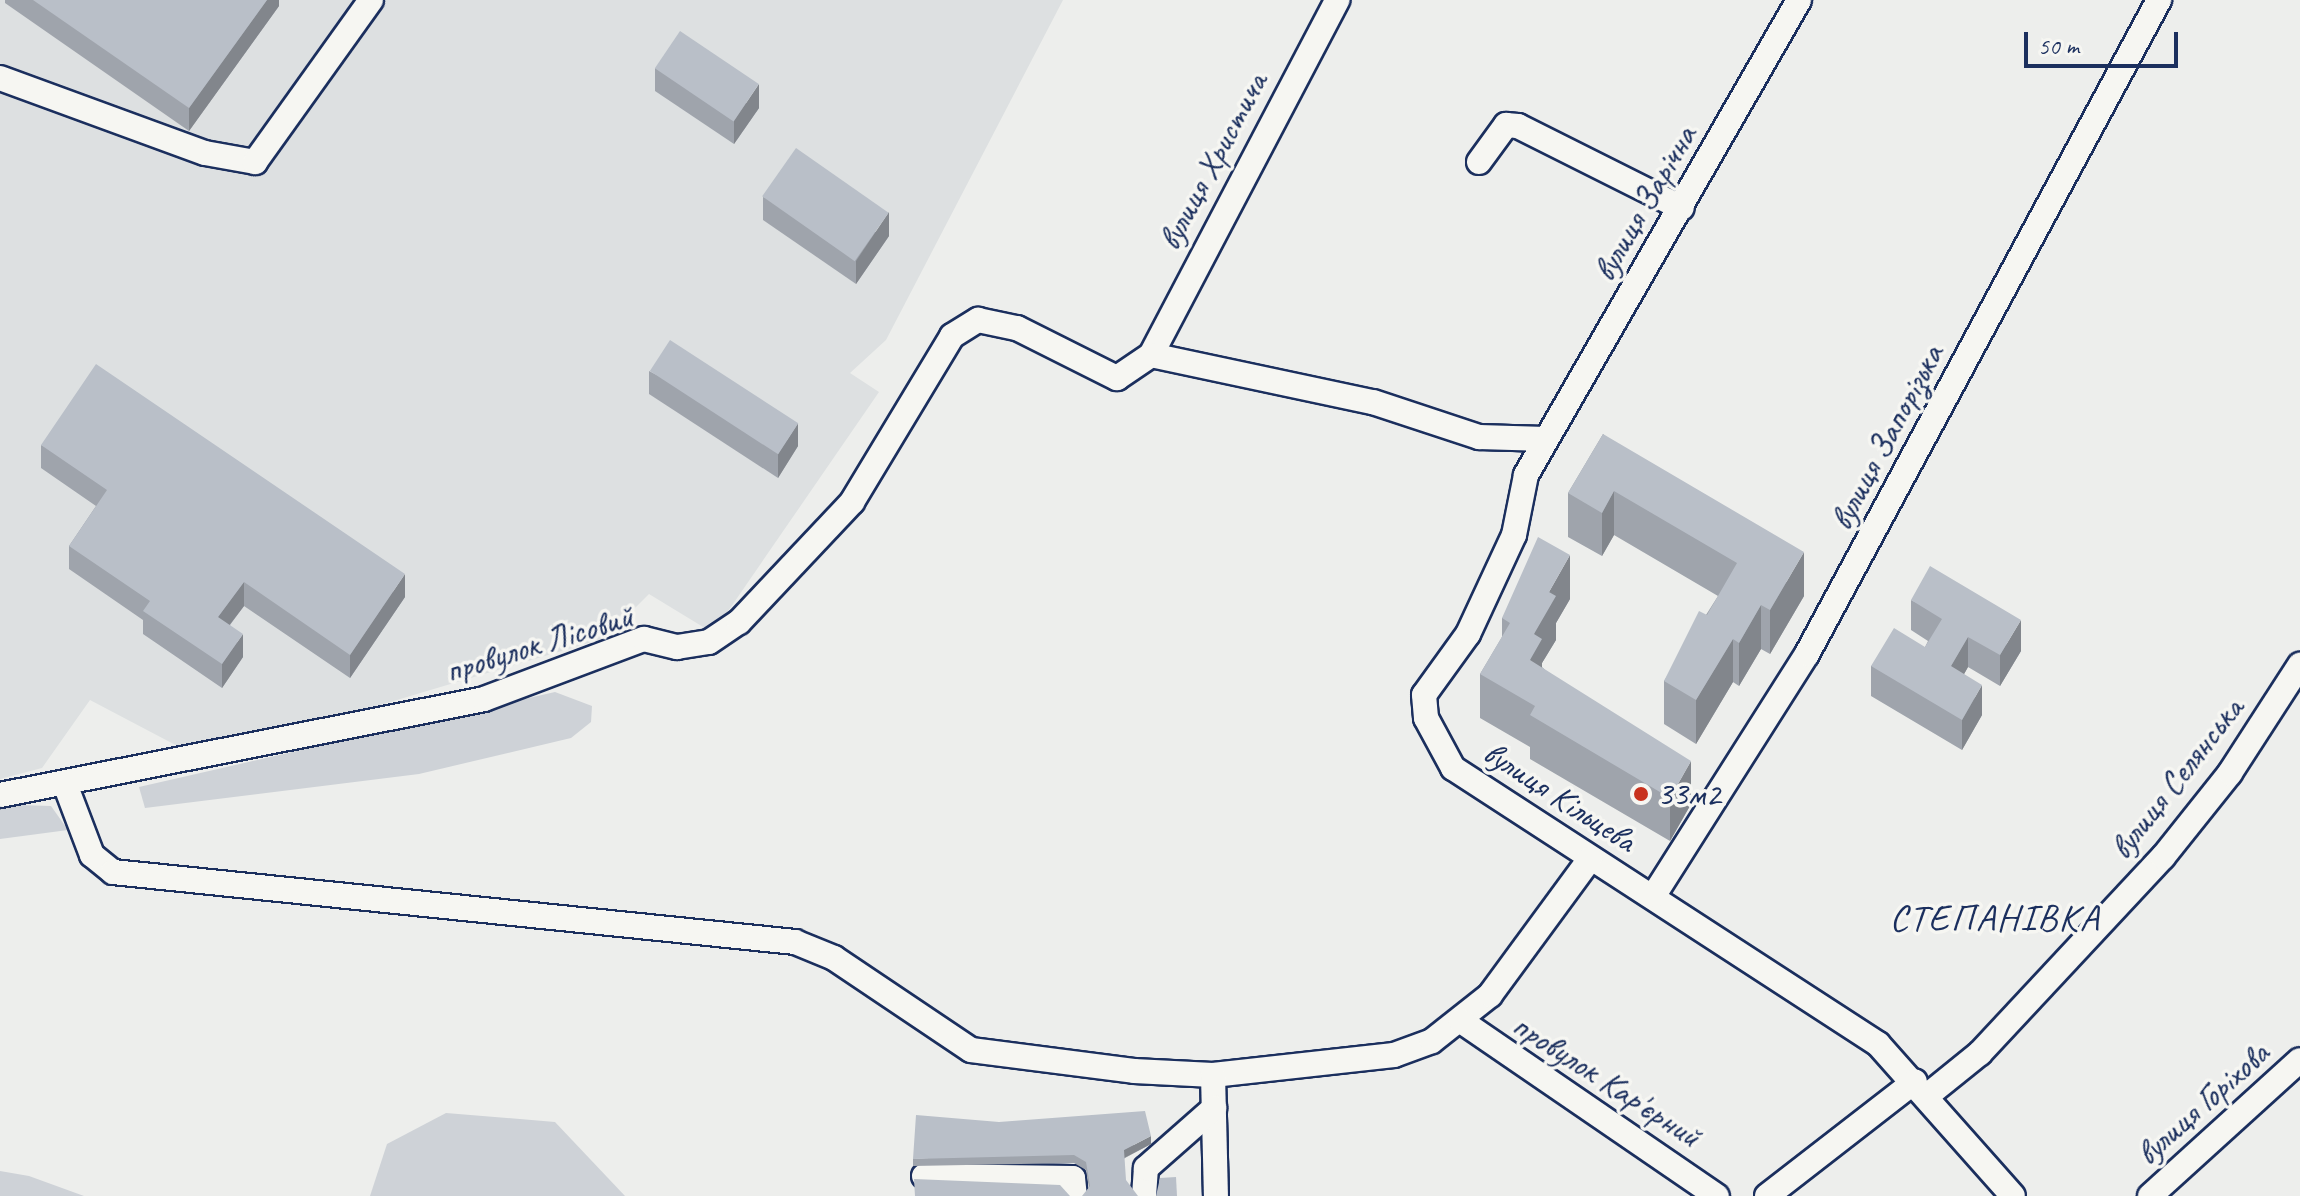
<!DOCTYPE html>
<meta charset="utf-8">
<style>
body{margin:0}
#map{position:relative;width:2300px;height:1196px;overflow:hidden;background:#edeeec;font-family:Caveat,sans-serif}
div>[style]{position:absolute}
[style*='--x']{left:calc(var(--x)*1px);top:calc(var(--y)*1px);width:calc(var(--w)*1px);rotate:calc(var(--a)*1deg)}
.built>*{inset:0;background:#dde0e1}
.green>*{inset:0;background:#ced2d7}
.roads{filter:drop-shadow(2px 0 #1b2f5e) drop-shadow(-2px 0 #1b2f5e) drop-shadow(0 2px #1b2f5e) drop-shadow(0 -2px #1b2f5e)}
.minor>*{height:24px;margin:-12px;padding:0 12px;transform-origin:12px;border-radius:12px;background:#f6f6f2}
.wall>*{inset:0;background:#9fa4ac}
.shaded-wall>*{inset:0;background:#82868c}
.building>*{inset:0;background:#b9bfc8;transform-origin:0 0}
.dots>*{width:22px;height:22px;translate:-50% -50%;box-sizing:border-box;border:4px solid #f6f6f2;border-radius:50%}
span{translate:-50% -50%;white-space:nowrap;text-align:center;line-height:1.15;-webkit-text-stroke:7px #f6f6f2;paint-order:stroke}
.street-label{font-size:34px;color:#1b2f5e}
.poi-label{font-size:34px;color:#1b2f5e}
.left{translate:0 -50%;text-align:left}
.quarter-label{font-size:38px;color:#1b2f5e;letter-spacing:2px}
.scale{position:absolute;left:2024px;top:32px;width:154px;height:36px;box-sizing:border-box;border:4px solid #1b2f5e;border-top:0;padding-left:10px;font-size:24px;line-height:28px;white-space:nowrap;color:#1b2f5e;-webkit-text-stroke:6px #f6f6f2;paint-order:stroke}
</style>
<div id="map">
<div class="built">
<div style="clip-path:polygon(0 0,1063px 0,886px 340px,850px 373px,879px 392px,713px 633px,649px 594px,605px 638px,273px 737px,185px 750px,90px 700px,42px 768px,0 779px)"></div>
</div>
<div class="green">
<div style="clip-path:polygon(555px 692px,592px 706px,591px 722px,571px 738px,419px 774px,145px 808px,139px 787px)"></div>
<div style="clip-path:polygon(18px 805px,51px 806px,68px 830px,0 839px,0 809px)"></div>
<div style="clip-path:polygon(446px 1113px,555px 1122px,625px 1196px,370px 1196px,387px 1144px)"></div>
<div style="clip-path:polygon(0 1171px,29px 1176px,84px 1196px,0 1196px)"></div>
</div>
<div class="roads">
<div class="minor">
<div style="--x:1799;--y:0;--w:548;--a:119.89"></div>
<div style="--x:1526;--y:475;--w:61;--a:101.3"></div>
<div style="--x:1514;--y:535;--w:109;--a:114.9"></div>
<div style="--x:1468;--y:634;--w:75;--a:125.8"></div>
<div style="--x:1424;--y:695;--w:23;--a:85"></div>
<div style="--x:1426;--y:718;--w:57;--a:61.6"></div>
<div style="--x:1453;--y:768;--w:507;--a:33"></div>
<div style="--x:1878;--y:1044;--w:203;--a:48.4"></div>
<div style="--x:0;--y:78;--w:218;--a:20.1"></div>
<div style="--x:205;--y:153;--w:51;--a:10.2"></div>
<div style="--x:255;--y:162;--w:199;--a:-54.4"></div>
<div style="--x:1479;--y:162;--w:46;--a:-53.9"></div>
<div style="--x:1506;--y:125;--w:12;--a:5"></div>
<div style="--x:1518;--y:126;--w:183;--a:26.6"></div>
<div style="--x:1151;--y:355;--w:401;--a:-62.3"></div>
<div style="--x:65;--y:784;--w:76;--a:69.2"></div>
<div style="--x:92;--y:855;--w:27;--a:39"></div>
<div style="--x:113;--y:872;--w:686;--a:5.86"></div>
<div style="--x:795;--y:942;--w:42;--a:22.3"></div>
<div style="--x:834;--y:958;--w:165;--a:33.9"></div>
<div style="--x:971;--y:1050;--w:164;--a:7.3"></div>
<div style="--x:1134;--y:1071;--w:79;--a:2.9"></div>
<div style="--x:1213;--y:1075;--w:182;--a:-6.3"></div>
<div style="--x:1394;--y:1055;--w:40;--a:-20.2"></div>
<div style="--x:1432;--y:1041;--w:74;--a:-38.4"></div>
<div style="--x:1490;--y:995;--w:169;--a:-53.7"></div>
<div style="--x:0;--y:795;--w:493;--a:-11.2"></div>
<div style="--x:484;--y:699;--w:171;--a:-20.6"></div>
<div style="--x:644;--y:639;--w:34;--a:14"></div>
<div style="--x:677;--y:647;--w:32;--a:-9"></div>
<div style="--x:709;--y:642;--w:36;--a:-34"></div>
<div style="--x:739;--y:622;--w:165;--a:-46.7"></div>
<div style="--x:852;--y:502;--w:194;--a:-58.9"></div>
<div style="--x:952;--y:336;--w:31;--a:-32"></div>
<div style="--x:978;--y:320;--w:40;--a:12"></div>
<div style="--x:1017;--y:328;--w:112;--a:26.6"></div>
<div style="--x:1117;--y:378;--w:41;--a:-34.1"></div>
<div style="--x:1151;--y:355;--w:227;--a:12"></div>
<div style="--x:1373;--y:402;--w:112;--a:18.3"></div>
<div style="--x:1479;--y:437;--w:67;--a:1.7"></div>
<div style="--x:1654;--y:895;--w:285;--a:-57.6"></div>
<div style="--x:1807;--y:654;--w:743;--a:-61.71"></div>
<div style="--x:1461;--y:1021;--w:310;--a:34.4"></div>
<div style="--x:1213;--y:1075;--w:121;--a:88.6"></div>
<div style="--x:1928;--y:1095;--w:67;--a:-38.9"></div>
<div style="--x:1980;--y:1053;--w:268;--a:-47"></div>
<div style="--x:2163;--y:857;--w:107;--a:-51.4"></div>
<div style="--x:2230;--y:773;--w:129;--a:-57.1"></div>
<div style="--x:924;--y:1176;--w:149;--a:0.8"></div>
<div style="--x:1073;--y:1178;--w:18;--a:84"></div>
<div style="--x:1144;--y:1196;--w:28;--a:-86"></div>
<div style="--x:1146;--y:1168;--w:91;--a:-41.4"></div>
<div style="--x:1767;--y:1196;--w:187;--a:-37.8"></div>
<div style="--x:2150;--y:1196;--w:202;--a:-42.2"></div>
</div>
</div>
<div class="wall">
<div style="clip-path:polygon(5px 0,279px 0,279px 6px,189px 131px,5px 3px)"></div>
<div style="clip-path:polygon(655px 68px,759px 108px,734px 144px,655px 91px)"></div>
<div style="clip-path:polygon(763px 197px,889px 236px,856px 284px,763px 220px)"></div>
<div style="clip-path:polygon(649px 371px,798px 446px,778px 478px,649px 394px)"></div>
<div style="clip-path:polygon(1603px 434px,1804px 596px,1770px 654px,1761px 649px,1739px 686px,1733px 682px,1696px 744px,1664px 724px,1664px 681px,1718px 596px,1614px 535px,1602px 556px,1568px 537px,1568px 493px)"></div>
<div style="clip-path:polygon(41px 445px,405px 597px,350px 678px,244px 606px,230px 625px,243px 657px,222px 688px,143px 634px,143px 620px,69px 569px,69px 546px,96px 506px,41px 468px)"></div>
<div style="clip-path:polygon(1570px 599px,1556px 623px,1556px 640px,1542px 663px,1542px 667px,1691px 804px,1670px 841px,1530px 759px,1530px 747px,1480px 718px,1480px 674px,1502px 637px,1502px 618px)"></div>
<div style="clip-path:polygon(1911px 600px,2021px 651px,2000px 686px,1968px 667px,1964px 674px,1982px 715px,1962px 750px,1871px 696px,1871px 666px,1925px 647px,1928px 641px,1911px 630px)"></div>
<div style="clip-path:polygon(1151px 1144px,1125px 1158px,1089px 1188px,1086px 1170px,1074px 1163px,913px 1166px,913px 1159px)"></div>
</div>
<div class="shaded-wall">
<div style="clip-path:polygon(267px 0,279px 0,279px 6px,189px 131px,189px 108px)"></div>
<div style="clip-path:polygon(759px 84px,759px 108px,734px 144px,734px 121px)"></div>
<div style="clip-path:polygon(889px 212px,889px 236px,856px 284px,856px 261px)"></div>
<div style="clip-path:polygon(798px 423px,798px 446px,778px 478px,778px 454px)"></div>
<div style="clip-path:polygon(1614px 491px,1614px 535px,1602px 556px,1602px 513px)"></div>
<div style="clip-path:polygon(1804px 552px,1804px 596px,1770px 654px,1770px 610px)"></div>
<div style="clip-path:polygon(1570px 555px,1570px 599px,1556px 623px,1556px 640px,1542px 663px,1542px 683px,1530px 660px,1534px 634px,1549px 592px)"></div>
<div style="clip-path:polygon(405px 574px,405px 597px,350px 678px,350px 655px)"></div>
<div style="clip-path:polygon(244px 582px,244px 606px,218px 640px,218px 617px)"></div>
<div style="clip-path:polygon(1761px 605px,1761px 649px,1739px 686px,1739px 643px)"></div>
<div style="clip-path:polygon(2021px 620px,2021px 651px,2000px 686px,2000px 655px)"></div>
<div style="clip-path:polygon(243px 634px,243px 657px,222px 688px,222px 664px)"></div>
<div style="clip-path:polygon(1968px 637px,1968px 667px,1951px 697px,1951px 666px)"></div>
<div style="clip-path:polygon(1733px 639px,1733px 682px,1696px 744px,1696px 700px)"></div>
<div style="clip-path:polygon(1982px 685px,1982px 715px,1962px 750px,1962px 720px)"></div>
<div style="clip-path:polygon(1691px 761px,1691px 804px,1670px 841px,1670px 798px)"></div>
<div style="clip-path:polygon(1151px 1136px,1151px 1144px,1124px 1158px,1124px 1150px)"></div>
</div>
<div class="building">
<div style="clip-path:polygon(33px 0,267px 0,189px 108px)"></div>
<div style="left:680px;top:31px;width:95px;height:45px;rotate:34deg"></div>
<div style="left:796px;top:148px;width:113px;height:59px;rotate:35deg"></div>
<div style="left:670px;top:340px;width:153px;height:37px;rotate:33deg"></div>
<div style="clip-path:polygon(96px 364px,405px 574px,350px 655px,244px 582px,218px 617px,243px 634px,222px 664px,143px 611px,150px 601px,69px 546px,107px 490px,41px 445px)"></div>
<div style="clip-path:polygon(1603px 434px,1804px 552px,1770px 610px,1761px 605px,1739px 643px,1733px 639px,1696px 700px,1664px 681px,1699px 611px,1707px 615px,1737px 563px,1614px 491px,1602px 513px,1568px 493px)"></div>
<div style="clip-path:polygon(1538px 537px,1570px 555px,1549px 592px,1556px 596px,1534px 634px,1542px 639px,1530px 660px,1691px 761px,1670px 798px,1530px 715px,1535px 706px,1480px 674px,1510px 623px,1502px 618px)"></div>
<div style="clip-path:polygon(1930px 566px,2021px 620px,2000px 655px,1968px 637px,1951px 666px,1982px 685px,1962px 720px,1871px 666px,1894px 628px,1925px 647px,1942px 619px,1911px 600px)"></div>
<div style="clip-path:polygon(1145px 1111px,1151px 1136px,1124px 1150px,1126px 1180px,1138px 1196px,1082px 1196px,1090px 1186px,1086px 1162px,1074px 1155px,913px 1159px,916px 1115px,999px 1122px)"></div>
<div style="clip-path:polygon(1176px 1177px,1177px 1196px,1156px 1196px,1160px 1178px)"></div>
<div style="clip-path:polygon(914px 1179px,1060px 1185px,1070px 1196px,915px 1196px)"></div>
</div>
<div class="dots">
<div style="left:1641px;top:794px;background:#c8321e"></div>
</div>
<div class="street-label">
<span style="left:1212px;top:161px;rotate:-62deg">вулиця Христича</span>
<span style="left:1644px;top:203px;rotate:-60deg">вулиця Зарічна</span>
<span style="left:1886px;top:437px;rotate:-62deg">вулиця Запорізька</span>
<span style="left:539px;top:643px;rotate:-17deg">провулок Лісовий</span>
<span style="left:2176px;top:778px;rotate:-52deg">вулиця Селянська</span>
<span style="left:1560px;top:796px;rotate:33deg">вулиця Кільцева</span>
<span style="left:1607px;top:1080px;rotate:33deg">провулок Кар'єрний</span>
<span style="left:2202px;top:1103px;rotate:-42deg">вулиця Горіхова</span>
</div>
<div class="poi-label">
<span class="left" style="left:1657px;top:794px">33м2</span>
</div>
<div class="quarter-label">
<span style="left:1995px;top:918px">СТЕПАНІВКА</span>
</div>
<div class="scale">50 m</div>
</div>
